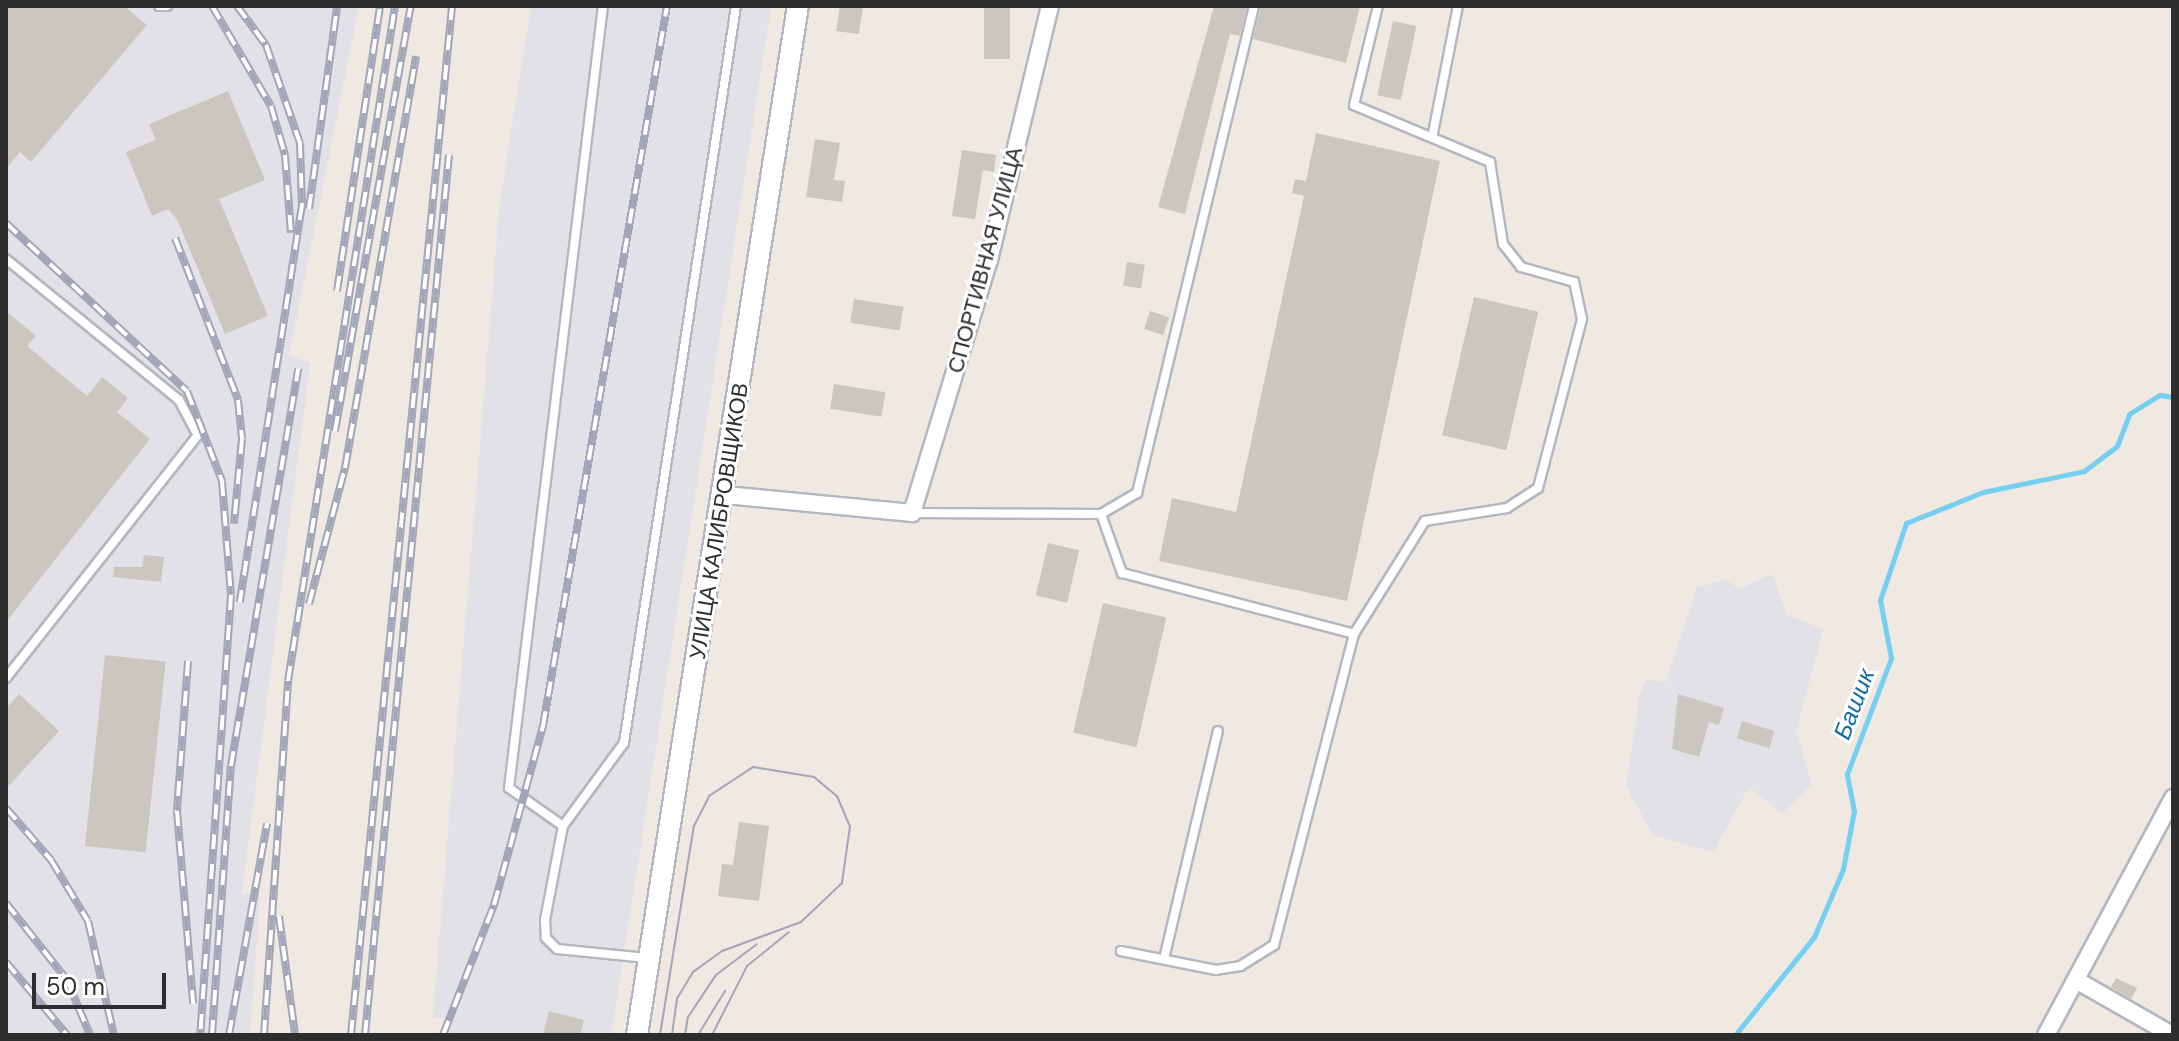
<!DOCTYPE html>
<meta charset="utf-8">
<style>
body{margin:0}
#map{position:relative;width:2179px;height:1041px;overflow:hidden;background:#efe9e1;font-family:"DM Sans",sans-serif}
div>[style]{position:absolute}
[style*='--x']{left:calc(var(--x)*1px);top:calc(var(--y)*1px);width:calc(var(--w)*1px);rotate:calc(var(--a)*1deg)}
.industrial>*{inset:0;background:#e3e1e8}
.stream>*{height:5px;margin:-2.5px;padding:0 2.5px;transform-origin:2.5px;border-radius:2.5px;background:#75cff0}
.building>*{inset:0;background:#cbc7bf;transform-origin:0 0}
.roads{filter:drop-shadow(2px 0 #b4b7c1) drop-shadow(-2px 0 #b4b7c1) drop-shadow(0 2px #b4b7c1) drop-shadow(0 -2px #b4b7c1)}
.service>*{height:8px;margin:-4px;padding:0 4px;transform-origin:4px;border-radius:4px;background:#fff}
.minor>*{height:16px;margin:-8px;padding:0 8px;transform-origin:8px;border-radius:8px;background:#fff}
.tertiary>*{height:20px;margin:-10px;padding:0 10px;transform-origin:10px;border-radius:10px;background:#fff}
.tram>*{height:2px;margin:-1px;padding:0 1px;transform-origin:1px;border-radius:1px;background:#a3a6b8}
.rail>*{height:8px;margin-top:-4px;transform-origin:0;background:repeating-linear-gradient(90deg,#fff 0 15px,#a3a6b8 0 30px);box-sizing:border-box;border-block:2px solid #a3a6b8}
span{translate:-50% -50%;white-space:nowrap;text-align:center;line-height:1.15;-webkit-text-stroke:6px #fff;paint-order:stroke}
.street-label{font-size:22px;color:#2e2e2e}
.water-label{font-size:24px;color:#0d6fa3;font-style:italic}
.frame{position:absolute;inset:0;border:8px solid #2e2e2e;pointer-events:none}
.scale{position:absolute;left:32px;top:973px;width:134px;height:36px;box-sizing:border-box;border:4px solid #2e2e2e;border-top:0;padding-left:10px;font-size:24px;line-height:28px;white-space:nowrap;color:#2e2e2e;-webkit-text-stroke:6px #fff;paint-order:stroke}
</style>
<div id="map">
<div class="industrial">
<div style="clip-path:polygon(6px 6px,359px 6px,289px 355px,310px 363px,242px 893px,260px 896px,250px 1035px,6px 1035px)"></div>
<div style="clip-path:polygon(531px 6px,771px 6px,611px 1035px,446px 1035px,450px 1020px,433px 1017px,500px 202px)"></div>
<div style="clip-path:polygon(1772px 574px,1787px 615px,1823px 629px,1796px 732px,1812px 785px,1782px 813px,1749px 787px,1713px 852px,1653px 835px,1626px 786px,1640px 694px,1647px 679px,1665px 683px,1697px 587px,1726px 580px,1740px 589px)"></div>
</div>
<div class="stream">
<div style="--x:1735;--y:1035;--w:126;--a:-51.1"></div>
<div style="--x:1814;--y:937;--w:74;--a:-66.9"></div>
<div style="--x:1843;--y:869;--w:59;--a:-79.3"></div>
<div style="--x:1854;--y:811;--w:38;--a:-101"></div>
<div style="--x:1847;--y:774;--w:124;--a:-69.2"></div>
<div style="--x:1891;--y:658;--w:59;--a:-100.7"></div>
<div style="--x:1880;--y:600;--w:81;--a:-71.3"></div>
<div style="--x:1906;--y:523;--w:83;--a:-21.9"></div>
<div style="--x:1983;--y:492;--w:103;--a:-11.7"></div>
<div style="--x:2084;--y:471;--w:41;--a:-37.1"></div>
<div style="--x:2117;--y:446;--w:34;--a:-69"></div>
<div style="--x:2129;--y:414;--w:36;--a:-32"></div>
<div style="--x:2160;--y:395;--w:13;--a:9"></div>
</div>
<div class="building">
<div style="clip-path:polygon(6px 6px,124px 6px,147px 25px,31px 162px,20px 152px,6px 169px)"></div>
<div style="clip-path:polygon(840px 6px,863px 6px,859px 34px,836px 31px)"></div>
<div style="left:984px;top:6px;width:26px;height:53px"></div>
<div style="clip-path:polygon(1214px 6px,1247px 6px,1240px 36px,1230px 34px,1185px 214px,1158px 207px)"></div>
<div style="clip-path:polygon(1261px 6px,1360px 6px,1346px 63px,1253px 39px)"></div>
<div style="left:1393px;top:21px;width:24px;height:76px;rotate:12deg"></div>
<div style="clip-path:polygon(228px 91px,265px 180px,219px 199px,268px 316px,225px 334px,177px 219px,168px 209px,152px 216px,126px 152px,156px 140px,149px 124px)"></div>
<div style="clip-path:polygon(1316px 133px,1440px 161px,1347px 601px,1159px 561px,1172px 498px,1236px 512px,1304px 196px,1292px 193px,1295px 179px,1306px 181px)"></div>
<div style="clip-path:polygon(815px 139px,840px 143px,834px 180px,845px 181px,842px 202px,806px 197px)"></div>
<div style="clip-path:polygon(962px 150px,996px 155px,994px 172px,983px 170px,975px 219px,952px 216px)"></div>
<div style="left:1127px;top:262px;width:18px;height:24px;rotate:9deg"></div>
<div style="left:1474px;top:297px;width:66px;height:142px;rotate:13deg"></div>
<div style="left:854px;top:299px;width:50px;height:24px;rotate:9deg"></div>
<div style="clip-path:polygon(6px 311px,36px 336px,27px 346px,87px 396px,102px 377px,128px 398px,117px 412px,150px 439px,6px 622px)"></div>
<div style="left:1150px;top:311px;width:20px;height:19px;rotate:18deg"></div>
<div style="left:834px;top:384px;width:52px;height:25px;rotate:9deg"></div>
<div style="left:1048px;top:543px;width:32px;height:54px;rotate:13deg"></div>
<div style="clip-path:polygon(144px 555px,164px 557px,161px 582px,113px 577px,114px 567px,142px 567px)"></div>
<div style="left:1103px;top:603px;width:65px;height:133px;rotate:13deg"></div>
<div style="left:105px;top:655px;width:61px;height:192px;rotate:6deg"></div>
<div style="clip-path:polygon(19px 694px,59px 731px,6px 789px,6px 708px)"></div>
<div style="clip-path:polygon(1678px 694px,1724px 708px,1719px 725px,1709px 722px,1699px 757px,1672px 749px)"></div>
<div style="left:1742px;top:721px;width:34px;height:18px;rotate:17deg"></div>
<div style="clip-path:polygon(739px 822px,769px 826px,759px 901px,718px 896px,722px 864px,733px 865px)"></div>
<div style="clip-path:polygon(2116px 978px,2137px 988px,2131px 999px,2111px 987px)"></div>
<div style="clip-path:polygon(549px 1011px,584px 1020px,580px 1035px,543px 1035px)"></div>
</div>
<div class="roads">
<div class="service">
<div style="--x:159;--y:6;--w:8;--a:0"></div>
<div style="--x:1433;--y:133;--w:129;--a:-78.9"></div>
<div style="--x:6;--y:259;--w:223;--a:39.2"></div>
<div style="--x:179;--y:400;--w:40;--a:62"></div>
<div style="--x:198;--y:435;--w:310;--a:128.3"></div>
<div style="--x:912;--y:513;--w:189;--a:0.3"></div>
<div style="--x:1101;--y:514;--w:42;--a:-30.3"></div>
<div style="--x:1137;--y:493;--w:501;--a:-76.49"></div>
<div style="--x:1101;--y:514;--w:63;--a:70.4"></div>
<div style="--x:1122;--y:573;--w:240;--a:14.7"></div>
<div style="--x:1354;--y:634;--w:321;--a:104.4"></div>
<div style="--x:1274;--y:945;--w:39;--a:148"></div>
<div style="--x:1241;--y:966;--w:25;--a:171"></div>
<div style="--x:1216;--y:970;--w:97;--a:-168.7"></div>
<div style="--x:1354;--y:634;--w:133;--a:-57.9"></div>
<div style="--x:1425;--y:521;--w:83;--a:-9"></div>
<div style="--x:1507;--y:508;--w:37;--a:-33"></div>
<div style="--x:1538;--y:488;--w:175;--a:-75.4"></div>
<div style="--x:1582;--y:319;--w:38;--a:-102"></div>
<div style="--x:1574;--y:282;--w:55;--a:-164.2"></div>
<div style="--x:1521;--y:267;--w:29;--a:-128"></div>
<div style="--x:1503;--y:244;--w:83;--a:-99"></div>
<div style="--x:1490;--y:162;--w:147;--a:-157.3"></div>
<div style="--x:1354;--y:105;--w:102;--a:-76.4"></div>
<div style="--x:563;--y:826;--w:66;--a:-144.9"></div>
<div style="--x:509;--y:788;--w:788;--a:-83.15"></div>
<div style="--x:647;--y:958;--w:90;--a:-174.3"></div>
<div style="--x:557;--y:949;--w:16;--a:-135"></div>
<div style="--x:546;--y:938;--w:18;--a:-93"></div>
<div style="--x:545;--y:920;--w:96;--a:-79.2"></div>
<div style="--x:563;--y:826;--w:103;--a:-53.7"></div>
<div style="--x:624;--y:743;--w:745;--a:-81.36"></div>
<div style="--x:1164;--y:959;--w:234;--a:-76.7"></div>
</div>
<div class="minor">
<div style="--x:726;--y:495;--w:187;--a:5.5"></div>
<div style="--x:912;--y:513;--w:264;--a:-73.1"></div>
<div style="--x:989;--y:260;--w:261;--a:-76.5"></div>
<div style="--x:2076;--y:980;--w:111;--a:29.8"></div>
<div style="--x:2046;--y:1035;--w:269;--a:-61.8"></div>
</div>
<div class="tertiary">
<div style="--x:637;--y:1035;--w:1042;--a:-81.11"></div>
</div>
</div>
<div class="tram">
<div style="--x:660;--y:1035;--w:212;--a:-80.8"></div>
<div style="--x:694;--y:826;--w:34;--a:-63"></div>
<div style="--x:709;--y:796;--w:53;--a:-33.4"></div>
<div style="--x:753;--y:767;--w:62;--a:9.3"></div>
<div style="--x:814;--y:777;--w:30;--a:40"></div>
<div style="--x:837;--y:796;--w:33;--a:67"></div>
<div style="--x:850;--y:826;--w:58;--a:98"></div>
<div style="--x:842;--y:883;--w:57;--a:136.4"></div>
<div style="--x:801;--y:922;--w:84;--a:159.8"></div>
<div style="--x:722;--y:951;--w:36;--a:144"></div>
<div style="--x:693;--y:972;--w:31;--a:121"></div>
<div style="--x:677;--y:999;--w:36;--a:98"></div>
<div style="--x:685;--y:1035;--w:18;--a:-81"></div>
<div style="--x:688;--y:1017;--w:50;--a:-56.3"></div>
<div style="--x:716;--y:975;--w:51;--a:-37.1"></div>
<div style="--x:698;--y:1035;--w:52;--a:-58.5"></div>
<div style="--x:712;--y:1035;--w:77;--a:-63.1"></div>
<div style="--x:747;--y:966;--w:54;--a:-39"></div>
</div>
<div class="rail">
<div style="--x:212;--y:6;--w:116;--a:59.5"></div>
<div style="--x:271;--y:106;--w:51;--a:74.1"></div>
<div style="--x:285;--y:155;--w:78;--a:85.6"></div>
<div style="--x:237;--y:6;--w:49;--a:53.4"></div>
<div style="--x:266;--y:45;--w:104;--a:70.9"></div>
<div style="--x:300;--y:143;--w:62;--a:88.2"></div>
<div style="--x:302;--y:205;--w:402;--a:98.9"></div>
<div style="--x:309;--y:209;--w:205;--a:-82.1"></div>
<div style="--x:6;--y:223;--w:247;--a:42.9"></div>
<div style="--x:187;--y:391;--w:97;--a:68.7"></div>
<div style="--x:222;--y:481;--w:114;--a:85.5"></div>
<div style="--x:231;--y:595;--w:441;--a:94"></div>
<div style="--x:175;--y:238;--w:174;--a:68.7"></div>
<div style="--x:238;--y:400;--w:39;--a:84"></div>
<div style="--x:242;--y:439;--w:85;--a:95.4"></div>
<div style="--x:337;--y:291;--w:288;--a:-81.4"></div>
<div style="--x:335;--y:431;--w:432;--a:-79.9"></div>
<div style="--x:309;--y:604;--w:141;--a:-75.2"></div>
<div style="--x:345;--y:468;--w:418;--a:-80.2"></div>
<div style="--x:188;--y:661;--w:150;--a:94.2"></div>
<div style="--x:177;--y:811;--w:193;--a:85.2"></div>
<div style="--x:6;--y:808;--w:69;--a:49.1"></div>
<div style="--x:51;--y:860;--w:71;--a:58.8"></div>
<div style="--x:88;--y:921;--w:117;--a:77.2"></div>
<div style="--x:6;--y:903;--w:98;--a:51.6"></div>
<div style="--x:67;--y:980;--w:60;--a:67.3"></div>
<div style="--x:279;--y:916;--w:120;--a:82.3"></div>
<div style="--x:6;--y:962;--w:95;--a:50.1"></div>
<div style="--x:212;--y:1035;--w:270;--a:-86"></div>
<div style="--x:231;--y:766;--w:403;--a:-80.4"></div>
<div style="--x:229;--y:1035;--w:215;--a:-79.8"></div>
<div style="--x:264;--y:1035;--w:355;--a:-86.1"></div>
<div style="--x:288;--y:681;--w:683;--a:-80.99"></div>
<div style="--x:351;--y:1035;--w:1034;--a:-84.39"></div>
<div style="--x:365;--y:1035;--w:884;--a:-84.55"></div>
<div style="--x:443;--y:1035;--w:140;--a:-68.6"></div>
<div style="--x:494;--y:905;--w:186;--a:-74.7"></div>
<div style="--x:543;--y:726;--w:731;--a:-80.23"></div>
</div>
<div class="street-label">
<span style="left:985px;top:260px;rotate:-75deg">СПОРТИВНАЯ УЛИЦА</span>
<span style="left:719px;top:521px;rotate:-81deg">УЛИЦА КАЛИБРОВЩИКОВ</span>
</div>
<div class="water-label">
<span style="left:1854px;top:704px;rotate:-69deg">Башик</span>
</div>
<div class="frame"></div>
<div class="scale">50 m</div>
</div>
